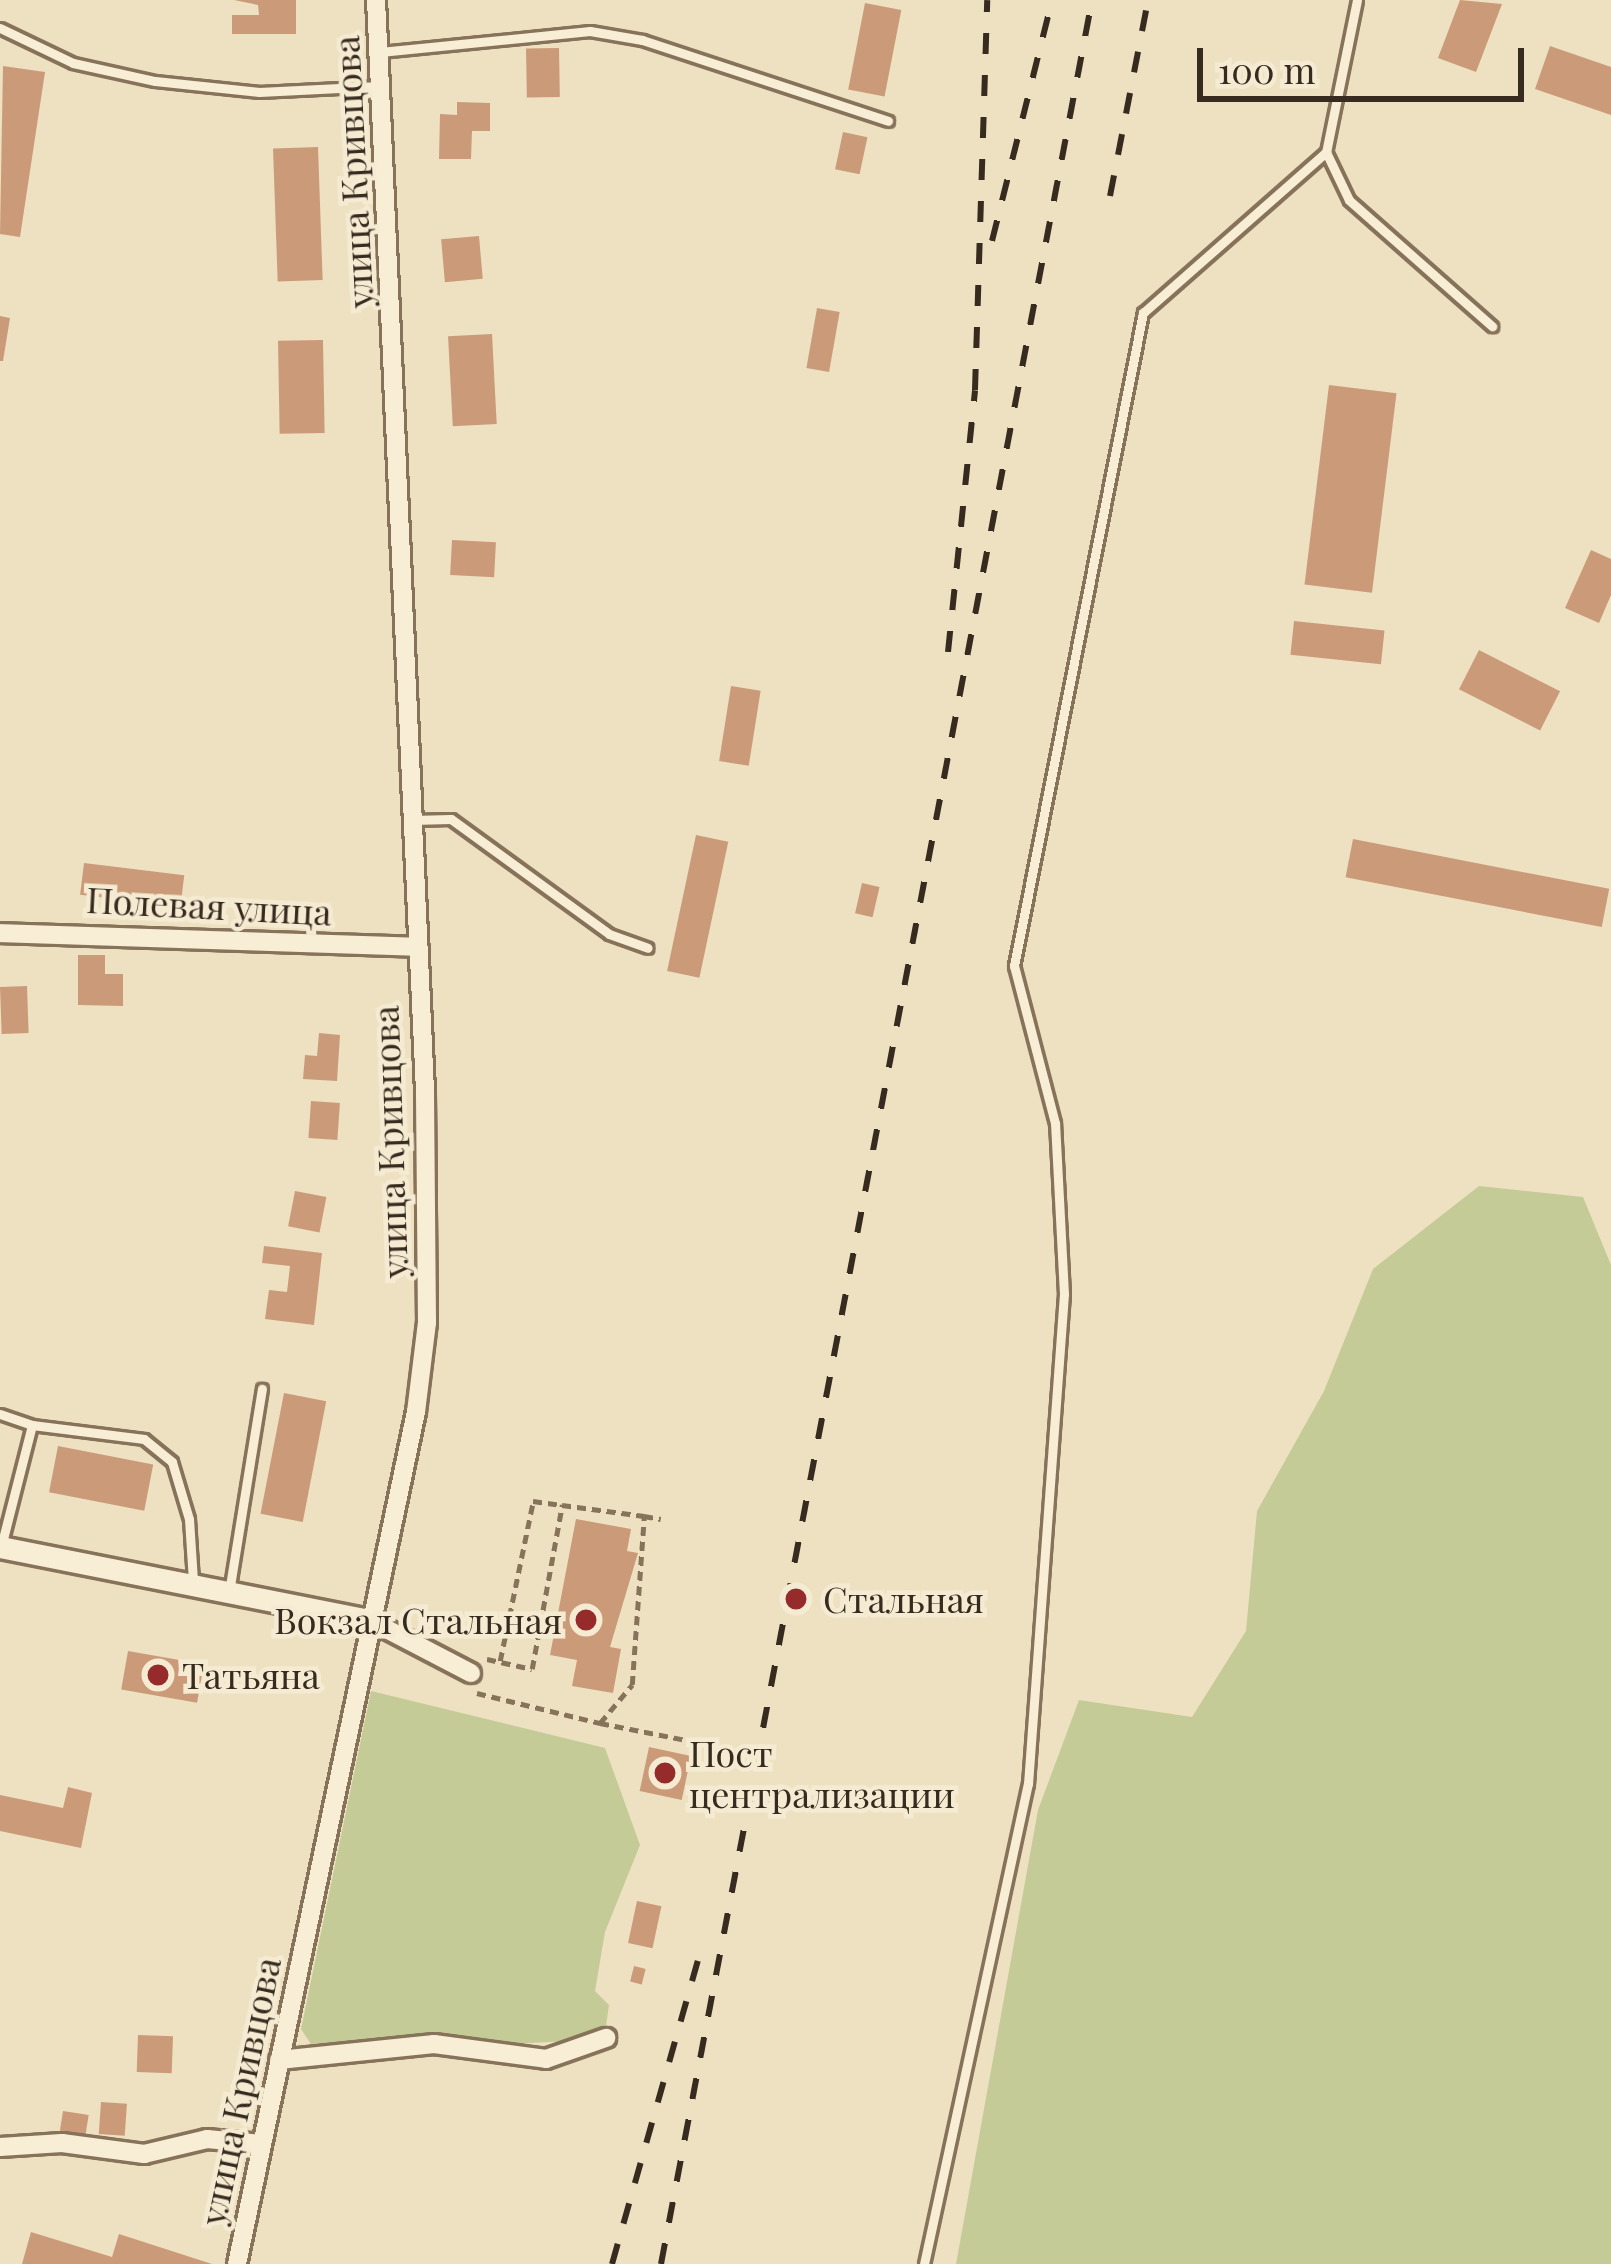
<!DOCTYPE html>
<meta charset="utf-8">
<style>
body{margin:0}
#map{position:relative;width:1611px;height:2264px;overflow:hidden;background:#ede1c2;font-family:"Playfair Display",serif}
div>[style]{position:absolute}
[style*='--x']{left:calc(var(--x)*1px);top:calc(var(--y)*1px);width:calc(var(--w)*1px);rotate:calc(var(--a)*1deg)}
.green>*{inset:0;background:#c5cb97}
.building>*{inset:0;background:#cb9b79;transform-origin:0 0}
.path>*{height:4.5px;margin-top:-2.25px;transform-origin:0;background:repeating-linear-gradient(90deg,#87725a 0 9px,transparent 0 15px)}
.roads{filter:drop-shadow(3px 0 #87725a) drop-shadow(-3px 0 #87725a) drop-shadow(0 3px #87725a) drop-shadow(0 -3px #87725a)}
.service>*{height:9px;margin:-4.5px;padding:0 4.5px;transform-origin:4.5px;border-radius:4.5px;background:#f8eed6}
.minor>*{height:18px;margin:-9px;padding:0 9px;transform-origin:9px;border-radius:9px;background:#f8eed6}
.tertiary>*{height:21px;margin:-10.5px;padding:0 10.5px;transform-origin:10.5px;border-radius:10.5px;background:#f8eed6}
.rail>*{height:6px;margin-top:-3px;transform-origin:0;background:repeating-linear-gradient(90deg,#372a1e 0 21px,transparent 0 42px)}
.dots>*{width:33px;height:33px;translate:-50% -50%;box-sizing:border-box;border:6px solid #f5ebd2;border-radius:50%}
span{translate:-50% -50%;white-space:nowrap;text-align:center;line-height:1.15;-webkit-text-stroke:9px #f5ebd2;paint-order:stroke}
.street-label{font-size:36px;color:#372a1e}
.poi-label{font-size:36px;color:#372a1e}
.left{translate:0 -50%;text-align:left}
.right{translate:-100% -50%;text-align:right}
.scale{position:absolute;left:1197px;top:48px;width:327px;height:54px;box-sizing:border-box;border:6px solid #372a1e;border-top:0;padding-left:15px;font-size:36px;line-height:42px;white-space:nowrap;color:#372a1e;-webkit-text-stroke:9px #f5ebd2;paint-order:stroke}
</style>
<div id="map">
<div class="green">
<div style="clip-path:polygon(1479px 1186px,1583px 1197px,1611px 1265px,1611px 2264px,956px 2264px,1038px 1810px,1079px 1700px,1192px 1717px,1246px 1631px,1257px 1511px,1324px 1391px,1373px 1269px)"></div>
<div style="clip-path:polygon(371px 1691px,605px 1748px,640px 1845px,605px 1932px,595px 1991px,609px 2005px,606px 2026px,570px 2041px,486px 2045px,425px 2035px,311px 2044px,301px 2029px)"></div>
</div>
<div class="building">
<div style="clip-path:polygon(234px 0,296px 0,296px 34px,232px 34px,232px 15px,259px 15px,258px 5px)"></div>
<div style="clip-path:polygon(1460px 0,1502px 4px,1476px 72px,1438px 58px)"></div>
<div style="left:865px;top:3px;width:37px;height:88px;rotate:11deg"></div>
<div style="clip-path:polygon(1550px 46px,1611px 67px,1611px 115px,1535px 89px)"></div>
<div style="left:559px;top:48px;width:49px;height:33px;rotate:89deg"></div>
<div style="clip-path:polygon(3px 66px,45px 72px,20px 237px,0 234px)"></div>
<div style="clip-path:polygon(457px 102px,490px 103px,490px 131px,472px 131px,471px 159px,439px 159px,440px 114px,457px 115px)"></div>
<div style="left:843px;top:132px;width:25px;height:38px;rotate:12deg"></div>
<div style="left:318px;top:147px;width:133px;height:45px;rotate:88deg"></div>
<div style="left:479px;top:236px;width:43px;height:38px;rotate:85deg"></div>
<div style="left:817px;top:308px;width:23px;height:61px;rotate:10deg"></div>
<div style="clip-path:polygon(0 316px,10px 318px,3px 361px,0 361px)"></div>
<div style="left:492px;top:334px;width:90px;height:44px;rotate:87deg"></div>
<div style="left:323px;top:340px;width:93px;height:45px;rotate:89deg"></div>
<div style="left:1329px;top:385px;width:68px;height:201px;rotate:7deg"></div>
<div style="left:452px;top:540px;width:44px;height:35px;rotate:3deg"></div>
<div style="clip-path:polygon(1591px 550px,1611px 559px,1611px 595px,1599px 623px,1565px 608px)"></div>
<div style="left:1294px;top:621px;width:91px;height:34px;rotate:6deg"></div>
<div style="left:1479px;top:650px;width:91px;height:44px;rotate:27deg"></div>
<div style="left:731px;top:686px;width:30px;height:76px;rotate:9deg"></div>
<div style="left:696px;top:835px;width:33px;height:139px;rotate:12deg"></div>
<div style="left:1353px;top:839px;width:261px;height:39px;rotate:11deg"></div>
<div style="left:84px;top:863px;width:101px;height:32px;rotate:7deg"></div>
<div style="left:862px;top:883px;width:18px;height:31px;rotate:13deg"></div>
<div style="clip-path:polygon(78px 955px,105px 955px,105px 974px,123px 974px,123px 1006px,78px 1005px)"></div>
<div style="left:27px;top:986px;width:47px;height:27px;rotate:88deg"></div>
<div style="clip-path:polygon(319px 1033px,340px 1035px,337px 1081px,303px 1079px,305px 1055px,317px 1056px)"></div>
<div style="left:311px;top:1101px;width:29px;height:37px;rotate:4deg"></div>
<div style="left:295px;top:1191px;width:32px;height:36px;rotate:11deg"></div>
<div style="clip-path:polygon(264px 1246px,322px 1253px,314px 1325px,265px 1319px,269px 1290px,287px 1292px,290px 1266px,262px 1263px)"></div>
<div style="left:284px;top:1393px;width:43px;height:123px;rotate:11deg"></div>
<div style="left:58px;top:1446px;width:97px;height:47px;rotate:11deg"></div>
<div style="clip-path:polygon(576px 1519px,631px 1529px,627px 1551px,638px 1553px,610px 1647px,621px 1649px,613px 1693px,572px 1686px,577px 1660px,550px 1655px)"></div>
<div style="left:128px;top:1651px;width:77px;height:39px;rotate:10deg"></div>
<div style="left:649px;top:1747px;width:43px;height:45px;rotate:12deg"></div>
<div style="clip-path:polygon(68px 1787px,92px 1793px,81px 1848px,0 1831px,0 1795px,63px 1808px)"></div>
<div style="left:637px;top:1901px;width:25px;height:43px;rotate:12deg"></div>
<div style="left:634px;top:1966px;width:12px;height:16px;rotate:14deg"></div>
<div style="left:138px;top:2035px;width:35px;height:37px;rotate:2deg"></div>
<div style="left:101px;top:2102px;width:26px;height:32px;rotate:4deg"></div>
<div style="left:63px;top:2111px;width:26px;height:20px;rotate:9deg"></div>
<div style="clip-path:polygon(31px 2232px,112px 2257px,119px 2234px,212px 2264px,22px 2264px)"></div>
</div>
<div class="path">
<div style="--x:487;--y:1659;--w:46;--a:12.5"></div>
<div style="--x:532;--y:1669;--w:167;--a:-79.6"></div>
<div style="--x:562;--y:1505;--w:83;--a:7.6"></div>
<div style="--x:500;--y:1661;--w:163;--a:-78.3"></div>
<div style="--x:533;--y:1501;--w:29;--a:8"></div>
<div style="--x:477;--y:1693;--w:127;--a:13.7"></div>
<div style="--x:600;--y:1723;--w:50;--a:-49.9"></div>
<div style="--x:632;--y:1685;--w:169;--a:-85.9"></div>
<div style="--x:644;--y:1516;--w:17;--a:10"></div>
<div style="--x:600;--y:1723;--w:118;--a:11.2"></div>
</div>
<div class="roads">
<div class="service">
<div style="--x:1357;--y:0;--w:155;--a:101.5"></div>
<div style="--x:1326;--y:152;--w:53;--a:64.4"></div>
<div style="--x:1349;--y:200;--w:191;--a:41.4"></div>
<div style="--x:0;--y:28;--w:81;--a:25.6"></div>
<div style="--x:73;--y:63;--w:84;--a:12.4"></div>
<div style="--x:155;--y:81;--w:105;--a:6"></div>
<div style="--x:259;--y:92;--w:121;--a:-2.8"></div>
<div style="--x:380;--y:52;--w:211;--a:-5.7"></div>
<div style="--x:590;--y:31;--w:53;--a:9.8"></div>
<div style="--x:642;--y:40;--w:259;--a:18.2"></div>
<div style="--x:411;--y:820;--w:40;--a:-1.4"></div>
<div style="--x:451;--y:819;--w:195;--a:36"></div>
<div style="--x:609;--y:934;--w:41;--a:19.7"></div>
<div style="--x:0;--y:1414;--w:34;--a:19"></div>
<div style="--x:32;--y:1425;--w:126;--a:104.3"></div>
<div style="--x:32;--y:1425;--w:113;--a:7.1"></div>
<div style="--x:144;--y:1439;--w:36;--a:39"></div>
<div style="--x:172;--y:1462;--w:59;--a:73.4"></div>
<div style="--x:189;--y:1519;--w:62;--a:86.3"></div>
<div style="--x:229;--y:1592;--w:206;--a:-80.8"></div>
<div style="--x:924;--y:2264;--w:491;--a:-77.8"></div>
<div style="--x:1028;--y:1784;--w:491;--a:-85.8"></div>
<div style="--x:1064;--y:1294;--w:171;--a:-93"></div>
<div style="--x:1055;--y:1123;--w:162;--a:-104.6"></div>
<div style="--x:1014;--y:966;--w:666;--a:-78.83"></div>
<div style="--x:1143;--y:313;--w:244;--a:-41.3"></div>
</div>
<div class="minor">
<div style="--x:0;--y:933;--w:414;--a:1.9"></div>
<div style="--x:369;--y:1620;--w:115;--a:27.5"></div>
<div style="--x:279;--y:2060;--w:156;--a:-5.9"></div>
<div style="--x:434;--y:2044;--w:113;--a:7.6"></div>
<div style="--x:546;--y:2059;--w:64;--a:-19.3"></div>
<div style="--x:0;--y:2147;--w:62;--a:-3.7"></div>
<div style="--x:62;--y:2143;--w:83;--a:7.6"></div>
<div style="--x:144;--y:2154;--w:65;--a:-13.4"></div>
<div style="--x:207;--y:2139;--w:55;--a:5.2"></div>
<div style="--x:237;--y:2264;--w:871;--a:-78.14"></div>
<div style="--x:416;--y:1412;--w:90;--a:-83"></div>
<div style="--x:427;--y:1323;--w:232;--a:-90.5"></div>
<div style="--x:425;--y:1091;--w:1092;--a:-92.57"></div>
</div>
<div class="tertiary">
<div style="--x:0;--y:1547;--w:376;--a:11.2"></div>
</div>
</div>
<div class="rail">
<div style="--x:1110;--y:196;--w:200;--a:-79"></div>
<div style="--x:992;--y:241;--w:248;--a:-76"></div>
<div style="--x:948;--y:652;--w:263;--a:-84.1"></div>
<div style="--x:975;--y:390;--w:390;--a:-88.2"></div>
<div style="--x:612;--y:2264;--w:335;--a:-74.2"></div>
<div style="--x:661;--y:2264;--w:2305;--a:-79.22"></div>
</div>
<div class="dots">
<div style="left:796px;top:1599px;background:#952b2b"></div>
<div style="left:586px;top:1620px;background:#952b2b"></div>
<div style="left:158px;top:1675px;background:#952b2b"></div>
<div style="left:665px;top:1773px;background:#952b2b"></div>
</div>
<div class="street-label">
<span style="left:352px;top:172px;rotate:-93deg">улица Кривцова</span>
<span style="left:209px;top:905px;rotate:3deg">Полевая улица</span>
<span style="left:389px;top:1142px;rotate:-92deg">улица Кривцова</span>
<span style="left:239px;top:2091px;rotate:-78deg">улица Кривцова</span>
</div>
<div class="poi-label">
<span class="left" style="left:823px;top:1599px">Стальная</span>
<span class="right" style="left:562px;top:1620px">Вокзал Стальная</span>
<span class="left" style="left:182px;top:1675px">Татьяна</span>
<span class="left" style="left:689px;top:1773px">Пост<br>централизации</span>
</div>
<div class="scale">100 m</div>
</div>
